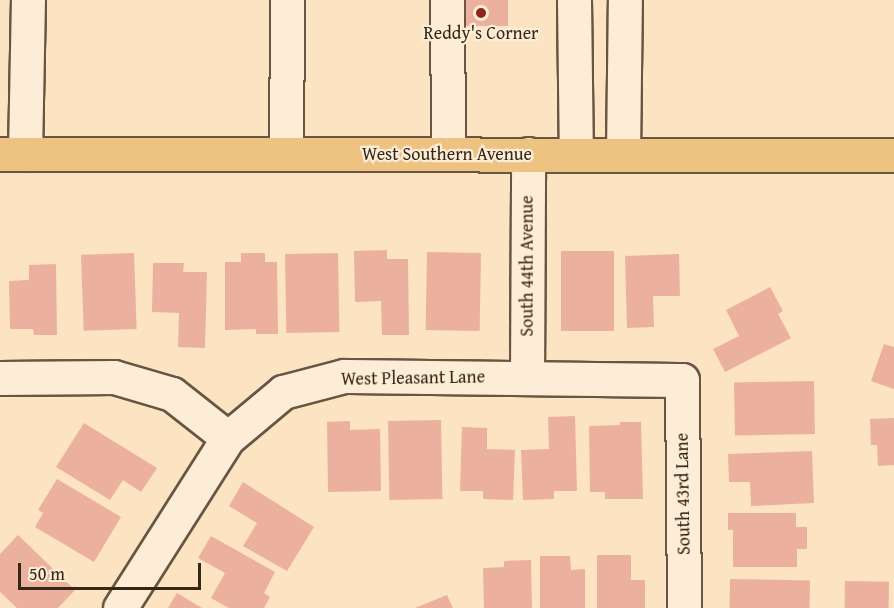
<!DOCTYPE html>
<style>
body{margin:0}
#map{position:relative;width:894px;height:608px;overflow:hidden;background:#fce3c2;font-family:"Gentium Book Plus",serif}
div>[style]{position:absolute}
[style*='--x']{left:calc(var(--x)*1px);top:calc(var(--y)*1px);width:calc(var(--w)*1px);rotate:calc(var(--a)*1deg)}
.building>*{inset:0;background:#ecb09e;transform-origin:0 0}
.roads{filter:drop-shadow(2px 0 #665642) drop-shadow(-2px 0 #665642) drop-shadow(0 2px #665642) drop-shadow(0 -2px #665642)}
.minor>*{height:33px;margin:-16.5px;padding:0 16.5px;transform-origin:16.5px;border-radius:16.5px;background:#fdedd7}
.major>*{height:33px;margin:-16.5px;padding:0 16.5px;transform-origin:16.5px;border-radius:16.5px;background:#eec281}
.dots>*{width:16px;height:16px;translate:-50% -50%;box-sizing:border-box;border:3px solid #fdedd7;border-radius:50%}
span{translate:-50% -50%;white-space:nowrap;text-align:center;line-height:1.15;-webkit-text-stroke:4.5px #fdedd7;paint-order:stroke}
.poi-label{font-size:18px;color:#342717}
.street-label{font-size:18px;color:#342717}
.scale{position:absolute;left:18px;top:563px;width:183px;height:27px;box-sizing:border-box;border:3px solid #342717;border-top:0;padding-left:8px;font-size:18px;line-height:21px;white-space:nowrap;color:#342717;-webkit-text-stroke:4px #fdedd7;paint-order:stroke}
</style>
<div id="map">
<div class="building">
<div style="left:455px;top:0;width:53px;height:26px"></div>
<div style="clip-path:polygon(387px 250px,387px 259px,408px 259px,409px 335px,382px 335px,381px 301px,355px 302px,354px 251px)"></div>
<div style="left:561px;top:251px;width:53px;height:80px"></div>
<div style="left:427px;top:252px;width:54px;height:78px;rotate:1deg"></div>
<div style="left:134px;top:253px;width:76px;height:53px;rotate:88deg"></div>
<div style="clip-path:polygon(241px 253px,265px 253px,265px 262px,277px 262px,278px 334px,256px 334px,256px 329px,225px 330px,225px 262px,241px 262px)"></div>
<div style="left:338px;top:253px;width:79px;height:53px;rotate:89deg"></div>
<div style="clip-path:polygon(679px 254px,680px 296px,653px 296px,654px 327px,627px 328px,625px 256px)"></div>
<div style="clip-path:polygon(153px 263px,184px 263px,183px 272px,207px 272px,205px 348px,178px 347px,179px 313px,152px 312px)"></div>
<div style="clip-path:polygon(56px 264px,57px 335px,34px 335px,33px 329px,10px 329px,9px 281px,29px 280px,29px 265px)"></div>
<div style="clip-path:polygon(770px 287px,783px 311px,778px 314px,791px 338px,725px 372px,713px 349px,739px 336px,726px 310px)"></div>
<div style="clip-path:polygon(884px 344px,894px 347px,894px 389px,871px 381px)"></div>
<div style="left:814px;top:381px;width:53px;height:80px;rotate:89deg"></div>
<div style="clip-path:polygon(575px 416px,577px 491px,554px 491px,554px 499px,523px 500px,521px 450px,549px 449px,548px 417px)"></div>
<div style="clip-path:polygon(894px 418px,894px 465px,878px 466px,877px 445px,871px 445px,870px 419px)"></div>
<div style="left:441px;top:420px;width:79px;height:53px;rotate:89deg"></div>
<div style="clip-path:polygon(350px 421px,350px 430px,380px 429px,381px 491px,328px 492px,327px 422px)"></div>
<div style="clip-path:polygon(620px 422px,641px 422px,643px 499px,605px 499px,605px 492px,590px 492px,589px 426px,620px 425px)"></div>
<div style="clip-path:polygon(84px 423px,157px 468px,141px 492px,123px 480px,110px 500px,56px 467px)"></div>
<div style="clip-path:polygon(462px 427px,487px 428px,487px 449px,515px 450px,513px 500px,483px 499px,483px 491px,460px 491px)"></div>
<div style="clip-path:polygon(812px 451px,814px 503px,751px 506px,750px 482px,729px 482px,728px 454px)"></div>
<div style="clip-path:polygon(57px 479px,121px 517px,94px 562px,35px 527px,43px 513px,38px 510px)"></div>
<div style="clip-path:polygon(243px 482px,314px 527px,287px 571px,243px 546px,257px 523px,229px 506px)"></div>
<div style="clip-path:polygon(728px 513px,796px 513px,796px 527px,807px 527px,807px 549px,797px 549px,797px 567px,733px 567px,733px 530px,728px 530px)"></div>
<div style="clip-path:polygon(18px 535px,75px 590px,58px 608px,17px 608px,0 592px,0 554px)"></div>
<div style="clip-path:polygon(211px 536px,275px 572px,264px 593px,270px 597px,264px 608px,229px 608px,211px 598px,225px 573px,198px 558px)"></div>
<div style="clip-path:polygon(597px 555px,631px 555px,631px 580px,645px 580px,645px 608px,597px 608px)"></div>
<div style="clip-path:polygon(540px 556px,570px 556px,571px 570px,585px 569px,585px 608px,540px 608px)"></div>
<div style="clip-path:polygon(531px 560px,532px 608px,484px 608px,483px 568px,504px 567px,504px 561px)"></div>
<div style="left:730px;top:579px;width:80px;height:29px;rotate:1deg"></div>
<div style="left:845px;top:581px;width:44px;height:27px;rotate:1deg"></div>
<div style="clip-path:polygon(177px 593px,202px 608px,168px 608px)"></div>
<div style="clip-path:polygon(447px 595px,453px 608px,415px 608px)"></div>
</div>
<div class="roads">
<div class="minor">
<div style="--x:447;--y:0;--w:154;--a:89.6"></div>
<div style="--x:574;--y:0;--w:154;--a:89.3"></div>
<div style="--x:25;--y:154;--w:154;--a:-88.9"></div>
<div style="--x:286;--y:154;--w:154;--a:-89.6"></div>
<div style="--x:623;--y:155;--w:155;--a:-89.3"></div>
<div style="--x:527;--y:377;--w:223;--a:-89.7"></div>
<div style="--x:0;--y:378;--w:114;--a:-0.5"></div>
<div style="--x:114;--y:377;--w:60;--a:16.3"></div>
<div style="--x:172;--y:394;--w:71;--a:38.2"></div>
<div style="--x:228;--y:438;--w:72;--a:-39.9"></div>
<div style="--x:283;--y:392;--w:63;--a:-14.7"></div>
<div style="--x:344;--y:376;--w:338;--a:0.7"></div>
<div style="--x:682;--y:380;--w:228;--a:89.5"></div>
<div style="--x:120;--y:608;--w:201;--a:-57.6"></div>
</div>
<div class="major">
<div style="--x:0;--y:154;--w:894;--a:0.06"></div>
</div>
</div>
<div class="dots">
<div style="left:481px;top:13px;background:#8f2418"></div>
</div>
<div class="poi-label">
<span style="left:481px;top:33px">Reddy's Corner</span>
</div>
<div class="street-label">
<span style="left:447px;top:154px">West Southern Avenue</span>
<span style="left:527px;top:266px;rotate:-90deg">South 44th Avenue</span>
<span style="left:413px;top:378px;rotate:-1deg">West Pleasant Lane</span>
<span style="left:683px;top:494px;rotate:-91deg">South 43rd Lane</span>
</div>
<div class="scale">50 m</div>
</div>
